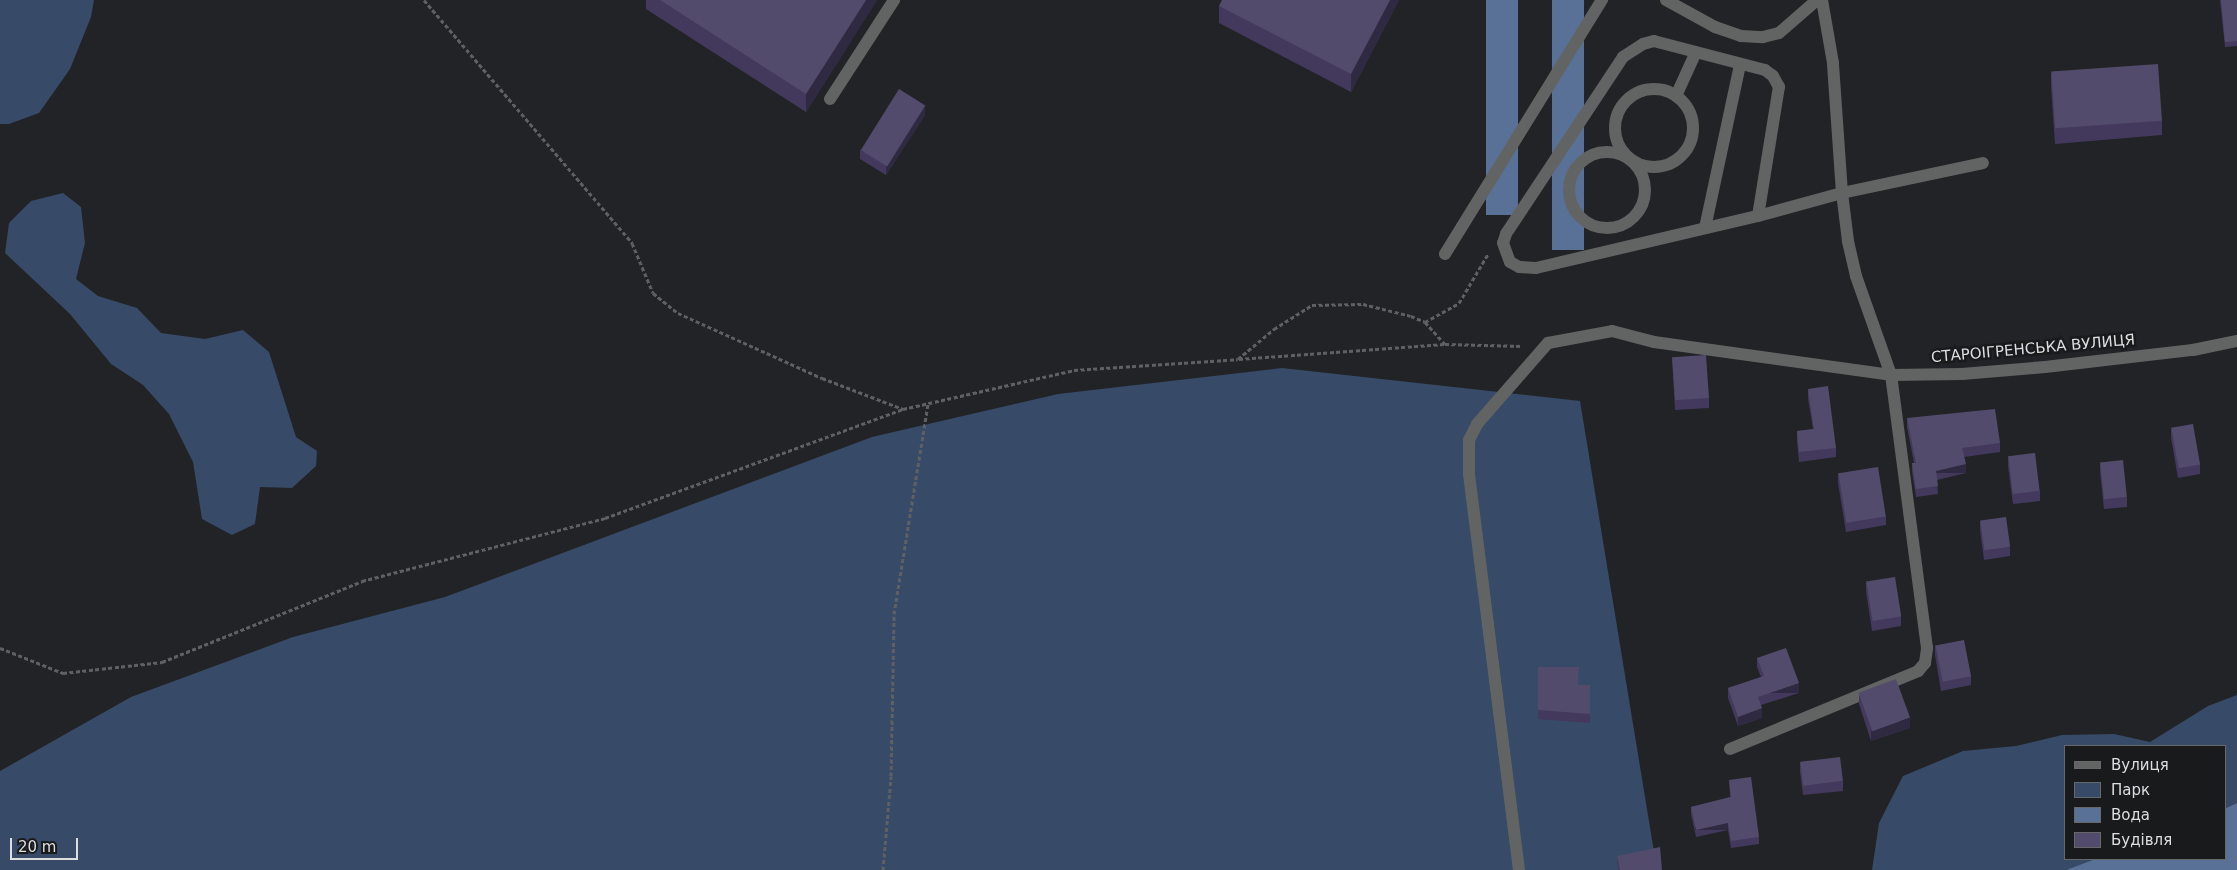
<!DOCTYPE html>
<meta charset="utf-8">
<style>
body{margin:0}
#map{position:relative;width:2237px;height:870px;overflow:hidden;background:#222326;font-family:"DejaVu Sans",sans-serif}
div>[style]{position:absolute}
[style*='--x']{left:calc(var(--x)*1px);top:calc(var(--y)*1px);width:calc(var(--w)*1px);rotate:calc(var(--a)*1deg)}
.green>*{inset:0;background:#374a67}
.water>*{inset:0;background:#597196;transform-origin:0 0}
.path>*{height:3px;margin-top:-1.5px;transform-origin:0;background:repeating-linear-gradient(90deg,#5f6063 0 4px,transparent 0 6.5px)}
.lane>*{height:12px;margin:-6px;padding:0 6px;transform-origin:6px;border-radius:6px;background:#626464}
.street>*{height:12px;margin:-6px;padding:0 6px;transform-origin:6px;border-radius:6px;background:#626464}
.street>.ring{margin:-6px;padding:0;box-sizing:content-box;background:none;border:12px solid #626464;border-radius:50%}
.wall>*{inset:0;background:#43395d}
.shaded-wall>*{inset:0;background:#2f2941;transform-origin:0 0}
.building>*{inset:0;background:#534b6b;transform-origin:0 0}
span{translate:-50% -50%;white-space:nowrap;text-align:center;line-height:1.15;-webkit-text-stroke:5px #181a1c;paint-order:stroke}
.street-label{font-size:15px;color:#dddee0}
.legend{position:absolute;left:2064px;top:745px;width:162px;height:115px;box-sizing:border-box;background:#181a1c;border:1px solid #67686a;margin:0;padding:6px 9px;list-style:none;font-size:15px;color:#dddee0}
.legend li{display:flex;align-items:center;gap:10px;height:25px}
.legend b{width:25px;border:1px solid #67686a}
.scale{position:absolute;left:10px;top:838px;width:68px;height:22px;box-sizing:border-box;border:2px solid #dddee0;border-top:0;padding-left:6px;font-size:15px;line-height:18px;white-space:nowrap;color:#dddee0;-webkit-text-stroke:4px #181a1c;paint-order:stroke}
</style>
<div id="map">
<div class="green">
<div style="clip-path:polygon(0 0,94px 0,91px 17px,70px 69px,39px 113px,9px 124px,0 124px)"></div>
<div style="clip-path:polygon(63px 193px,81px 207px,85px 243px,76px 279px,98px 296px,137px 308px,161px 333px,205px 339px,243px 330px,269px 352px,296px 437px,317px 451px,316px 466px,292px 488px,260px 487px,255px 524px,232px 535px,202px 519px,193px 462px,169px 414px,143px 385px,111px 364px,70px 314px,5px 253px,9px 223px,31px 201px)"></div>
<div style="clip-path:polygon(1282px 368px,1580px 401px,1657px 870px,0 870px,0 771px,131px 697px,293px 637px,445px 597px,872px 437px,1058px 394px)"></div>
<div style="clip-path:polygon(2237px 695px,2237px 803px,2226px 808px,2226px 746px,2066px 746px,2066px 859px,2095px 859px,2066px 870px,1872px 870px,1879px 823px,1903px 776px,1963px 751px,2016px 746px,2062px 735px,2114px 734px,2150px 742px,2208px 706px)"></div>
</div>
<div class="water">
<div style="left:1486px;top:0;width:32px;height:215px"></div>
<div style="left:1552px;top:0;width:32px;height:250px"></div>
<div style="clip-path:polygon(2237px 803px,2237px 870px,2066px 870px,2095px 859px,2226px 859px,2226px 808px)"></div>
</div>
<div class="path">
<div style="--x:424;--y:0;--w:320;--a:49.4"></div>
<div style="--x:632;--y:243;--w:54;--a:67.2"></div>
<div style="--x:653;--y:293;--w:32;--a:39"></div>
<div style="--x:678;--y:313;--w:158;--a:24.3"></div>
<div style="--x:822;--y:378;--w:87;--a:20.9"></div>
<div style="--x:1425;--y:322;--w:39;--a:-29"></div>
<div style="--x:1459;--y:303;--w:57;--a:-59.4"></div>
<div style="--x:1239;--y:359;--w:206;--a:-4.2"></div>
<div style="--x:0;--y:648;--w:68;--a:21.6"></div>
<div style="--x:63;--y:673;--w:100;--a:-6.3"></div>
<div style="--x:162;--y:662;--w:216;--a:-22"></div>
<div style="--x:362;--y:581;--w:251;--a:-14.5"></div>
<div style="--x:605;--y:518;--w:317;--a:-20.1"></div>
<div style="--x:903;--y:409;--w:175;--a:-12.8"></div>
<div style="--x:1074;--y:370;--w:164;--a:-3.8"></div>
<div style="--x:1238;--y:359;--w:47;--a:-39.8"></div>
<div style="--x:1274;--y:329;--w:45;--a:-32.3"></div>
<div style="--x:1312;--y:305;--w:51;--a:-1.1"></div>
<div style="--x:1363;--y:304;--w:49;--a:14"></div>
<div style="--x:1411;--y:316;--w:15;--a:23"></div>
<div style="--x:1425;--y:322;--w:30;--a:48"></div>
<div style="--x:1445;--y:344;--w:78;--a:1.5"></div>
<div style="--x:883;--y:870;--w:94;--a:-85.1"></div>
<div style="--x:891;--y:776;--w:162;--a:-88.9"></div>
<div style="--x:894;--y:614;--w:214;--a:-80.8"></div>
</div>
<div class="lane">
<div style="--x:1666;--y:0;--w:56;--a:28.9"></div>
<div style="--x:1715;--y:27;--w:28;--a:19"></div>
<div style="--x:1741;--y:36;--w:22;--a:3"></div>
<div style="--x:1763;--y:37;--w:16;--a:-14"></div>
<div style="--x:1779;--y:33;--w:50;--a:-41"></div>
<div style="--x:830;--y:99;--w:118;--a:-57.1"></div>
<div style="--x:1842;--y:193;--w:144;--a:-12"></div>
<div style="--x:1445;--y:254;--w:299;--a:-58.3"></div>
</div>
<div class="street">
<div class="ring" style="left:1615px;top:89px;width:66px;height:66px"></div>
<div style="--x:1676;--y:96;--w:48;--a:-65.6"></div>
<div class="ring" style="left:1569px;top:152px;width:64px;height:64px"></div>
<div style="--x:1758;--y:216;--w:131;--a:-80.8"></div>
<div style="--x:1779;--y:87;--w:13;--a:-119"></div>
<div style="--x:1773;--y:76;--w:10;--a:-143"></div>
<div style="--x:1765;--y:70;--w:115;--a:-165.4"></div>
<div style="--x:1654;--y:41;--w:11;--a:165"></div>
<div style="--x:1643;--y:44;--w:24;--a:147"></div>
<div style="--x:1623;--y:57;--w:212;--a:123.5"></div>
<div style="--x:1506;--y:234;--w:9;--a:108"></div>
<div style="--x:1503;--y:243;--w:20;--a:70"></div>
<div style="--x:1510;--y:262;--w:10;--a:29"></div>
<div style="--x:1519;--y:267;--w:17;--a:3"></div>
<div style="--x:1536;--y:268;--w:228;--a:-13.2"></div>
<div style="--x:1758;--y:216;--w:87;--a:-15.3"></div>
<div style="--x:1705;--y:228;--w:167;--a:-77.9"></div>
<div style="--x:1730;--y:749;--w:204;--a:-22.5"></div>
<div style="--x:1918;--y:671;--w:11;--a:-49"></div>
<div style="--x:1925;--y:663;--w:15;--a:-82"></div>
<div style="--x:1927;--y:648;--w:275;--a:-97.5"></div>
<div style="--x:1891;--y:375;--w:105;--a:-109.5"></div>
<div style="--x:1856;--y:276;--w:36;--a:-103"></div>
<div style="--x:1848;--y:241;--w:48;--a:-97.1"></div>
<div style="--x:1842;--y:193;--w:130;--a:-94"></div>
<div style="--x:1833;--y:63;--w:64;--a:-99.9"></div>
<div style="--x:1519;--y:870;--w:399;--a:-97.2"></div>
<div style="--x:1469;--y:474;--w:34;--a:-90"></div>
<div style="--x:1469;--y:440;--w:18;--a:-63"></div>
<div style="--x:1477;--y:424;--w:108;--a:-48.8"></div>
<div style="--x:1548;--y:343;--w:65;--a:-10.6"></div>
<div style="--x:1612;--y:331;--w:43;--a:14.7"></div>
<div style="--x:1654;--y:342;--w:239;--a:7.9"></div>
<div style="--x:1891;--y:375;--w:71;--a:-0.8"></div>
<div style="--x:1962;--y:374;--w:83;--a:-4.8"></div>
<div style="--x:2045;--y:367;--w:149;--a:-6.6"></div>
<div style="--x:2193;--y:350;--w:45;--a:-11.6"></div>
</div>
<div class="wall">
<div style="clip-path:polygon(646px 0,877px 0,806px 112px,646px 9px)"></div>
<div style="clip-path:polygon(1399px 0,1351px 92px,1219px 23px,1219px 6px)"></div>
<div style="clip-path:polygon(2220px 0,2237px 0,2237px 46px,2225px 47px)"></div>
<div style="clip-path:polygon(2051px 73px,2162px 121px,2162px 135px,2055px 144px,2051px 87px)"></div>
<div style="clip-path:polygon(925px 115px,886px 175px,860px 159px,860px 150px)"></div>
<div style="clip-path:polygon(1672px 357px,1709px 398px,1709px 408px,1675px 410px)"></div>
<div style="clip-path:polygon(1808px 389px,1836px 448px,1836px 457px,1799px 462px,1797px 441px,1797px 431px,1813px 429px,1808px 399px)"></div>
<div style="clip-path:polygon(1907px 418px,2000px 443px,2000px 452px,1964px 457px,1966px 473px,1937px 480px,1938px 494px,1916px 497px,1912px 472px,1912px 463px,1914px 463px,1907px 427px)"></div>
<div style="clip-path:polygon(2171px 428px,2200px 464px,2200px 474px,2178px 478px,2171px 438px)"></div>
<div style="clip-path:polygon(2008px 456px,2040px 491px,2040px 501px,2013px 504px,2008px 466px)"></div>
<div style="clip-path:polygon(2100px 462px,2127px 497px,2127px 507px,2104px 509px,2100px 472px)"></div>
<div style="clip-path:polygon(1838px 473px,1886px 516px,1886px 525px,1846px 532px,1838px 483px)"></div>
<div style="clip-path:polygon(1980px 521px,2010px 547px,2010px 556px,1984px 560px,1980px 530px)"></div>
<div style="clip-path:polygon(1866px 581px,1901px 617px,1901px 626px,1872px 631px,1866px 591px)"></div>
<div style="clip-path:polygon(1935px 645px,1971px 676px,1971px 685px,1941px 691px,1935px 655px)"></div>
<div style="clip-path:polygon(1757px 658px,1799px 693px,1761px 705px,1762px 718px,1738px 726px,1728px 698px,1728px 688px,1761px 677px,1757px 667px)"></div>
<div style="clip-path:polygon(1538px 667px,1579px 685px,1590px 685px,1590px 723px,1538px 719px)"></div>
<div style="clip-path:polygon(1859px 695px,1910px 728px,1871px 741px,1859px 704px)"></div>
<div style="clip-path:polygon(1800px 762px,1843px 781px,1843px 791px,1803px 795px,1800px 772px)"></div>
<div style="clip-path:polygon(1729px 780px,1759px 837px,1759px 844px,1731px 848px,1728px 830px,1696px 837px,1691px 814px,1691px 807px,1730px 797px)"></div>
<div style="clip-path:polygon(1617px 856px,1662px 870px,1618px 870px)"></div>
</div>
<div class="shaded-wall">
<div style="clip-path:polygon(866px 0,877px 0,806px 112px,806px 94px)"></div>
<div style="clip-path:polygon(1390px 0,1399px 0,1351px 92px,1351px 74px)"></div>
<div style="clip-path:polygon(925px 105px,925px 115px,886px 175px,886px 166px)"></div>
<div style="left:1966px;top:464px;width:9px;height:31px;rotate:90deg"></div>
<div style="left:1799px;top:683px;width:10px;height:43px;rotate:90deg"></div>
<div style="clip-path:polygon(1762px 708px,1762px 718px,1738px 726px,1738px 717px)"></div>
<div style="clip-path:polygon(1910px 718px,1910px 728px,1871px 741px,1871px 731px)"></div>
<div style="left:1728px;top:823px;width:7px;height:33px;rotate:90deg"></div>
</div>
<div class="building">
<div style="clip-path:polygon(660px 0,866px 0,806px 94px)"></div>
<div style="clip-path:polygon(1222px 0,1390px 0,1351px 74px,1219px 6px)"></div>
<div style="clip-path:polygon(2221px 0,2237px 0,2237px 41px,2225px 42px)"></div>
<div style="left:2158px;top:64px;width:57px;height:107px;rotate:86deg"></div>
<div style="left:899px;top:89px;width:31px;height:72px;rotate:32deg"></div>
<div style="left:1706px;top:355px;width:43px;height:34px;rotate:86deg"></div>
<div style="clip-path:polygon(1828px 386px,1836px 448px,1799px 452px,1797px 431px,1814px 429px,1808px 389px)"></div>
<div style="clip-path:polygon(1995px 409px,2000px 443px,1962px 448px,1966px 464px,1936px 471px,1938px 486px,1916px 489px,1912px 463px,1916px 463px,1907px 418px)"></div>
<div style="left:2193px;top:424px;width:41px;height:22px;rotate:80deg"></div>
<div style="left:2035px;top:453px;width:38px;height:27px;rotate:83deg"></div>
<div style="left:2123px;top:460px;width:37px;height:23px;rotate:84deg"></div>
<div style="left:1878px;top:467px;width:50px;height:40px;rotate:81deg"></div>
<div style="left:2006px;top:517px;width:30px;height:26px;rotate:82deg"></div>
<div style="left:1895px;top:577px;width:40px;height:29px;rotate:81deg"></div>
<div style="left:1964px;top:640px;width:37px;height:29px;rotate:79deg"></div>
<div style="clip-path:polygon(1786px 648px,1799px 683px,1758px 697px,1762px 708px,1738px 717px,1728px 688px,1764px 676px,1757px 658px)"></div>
<div style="clip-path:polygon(1538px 667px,1579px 667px,1578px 685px,1590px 685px,1590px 714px,1538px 710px)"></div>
<div style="left:1896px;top:679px;width:41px;height:40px;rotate:70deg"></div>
<div style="left:1840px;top:757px;width:24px;height:40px;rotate:83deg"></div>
<div style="clip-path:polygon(1751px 777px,1759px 837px,1731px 841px,1728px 823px,1696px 830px,1691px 807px,1731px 797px,1729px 780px)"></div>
<div style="clip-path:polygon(1660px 847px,1662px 870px,1620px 870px,1617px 856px)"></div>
</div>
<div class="street-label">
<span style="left:2033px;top:349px;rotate:-5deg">СТАРОІГРЕНСЬКА ВУЛИЦЯ</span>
</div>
<ul class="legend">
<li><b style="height:6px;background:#626464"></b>Вулиця</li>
<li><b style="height:14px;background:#374a67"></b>Парк</li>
<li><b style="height:14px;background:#597196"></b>Вода</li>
<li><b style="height:14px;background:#534b6b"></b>Будівля</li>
</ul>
<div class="scale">20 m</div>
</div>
